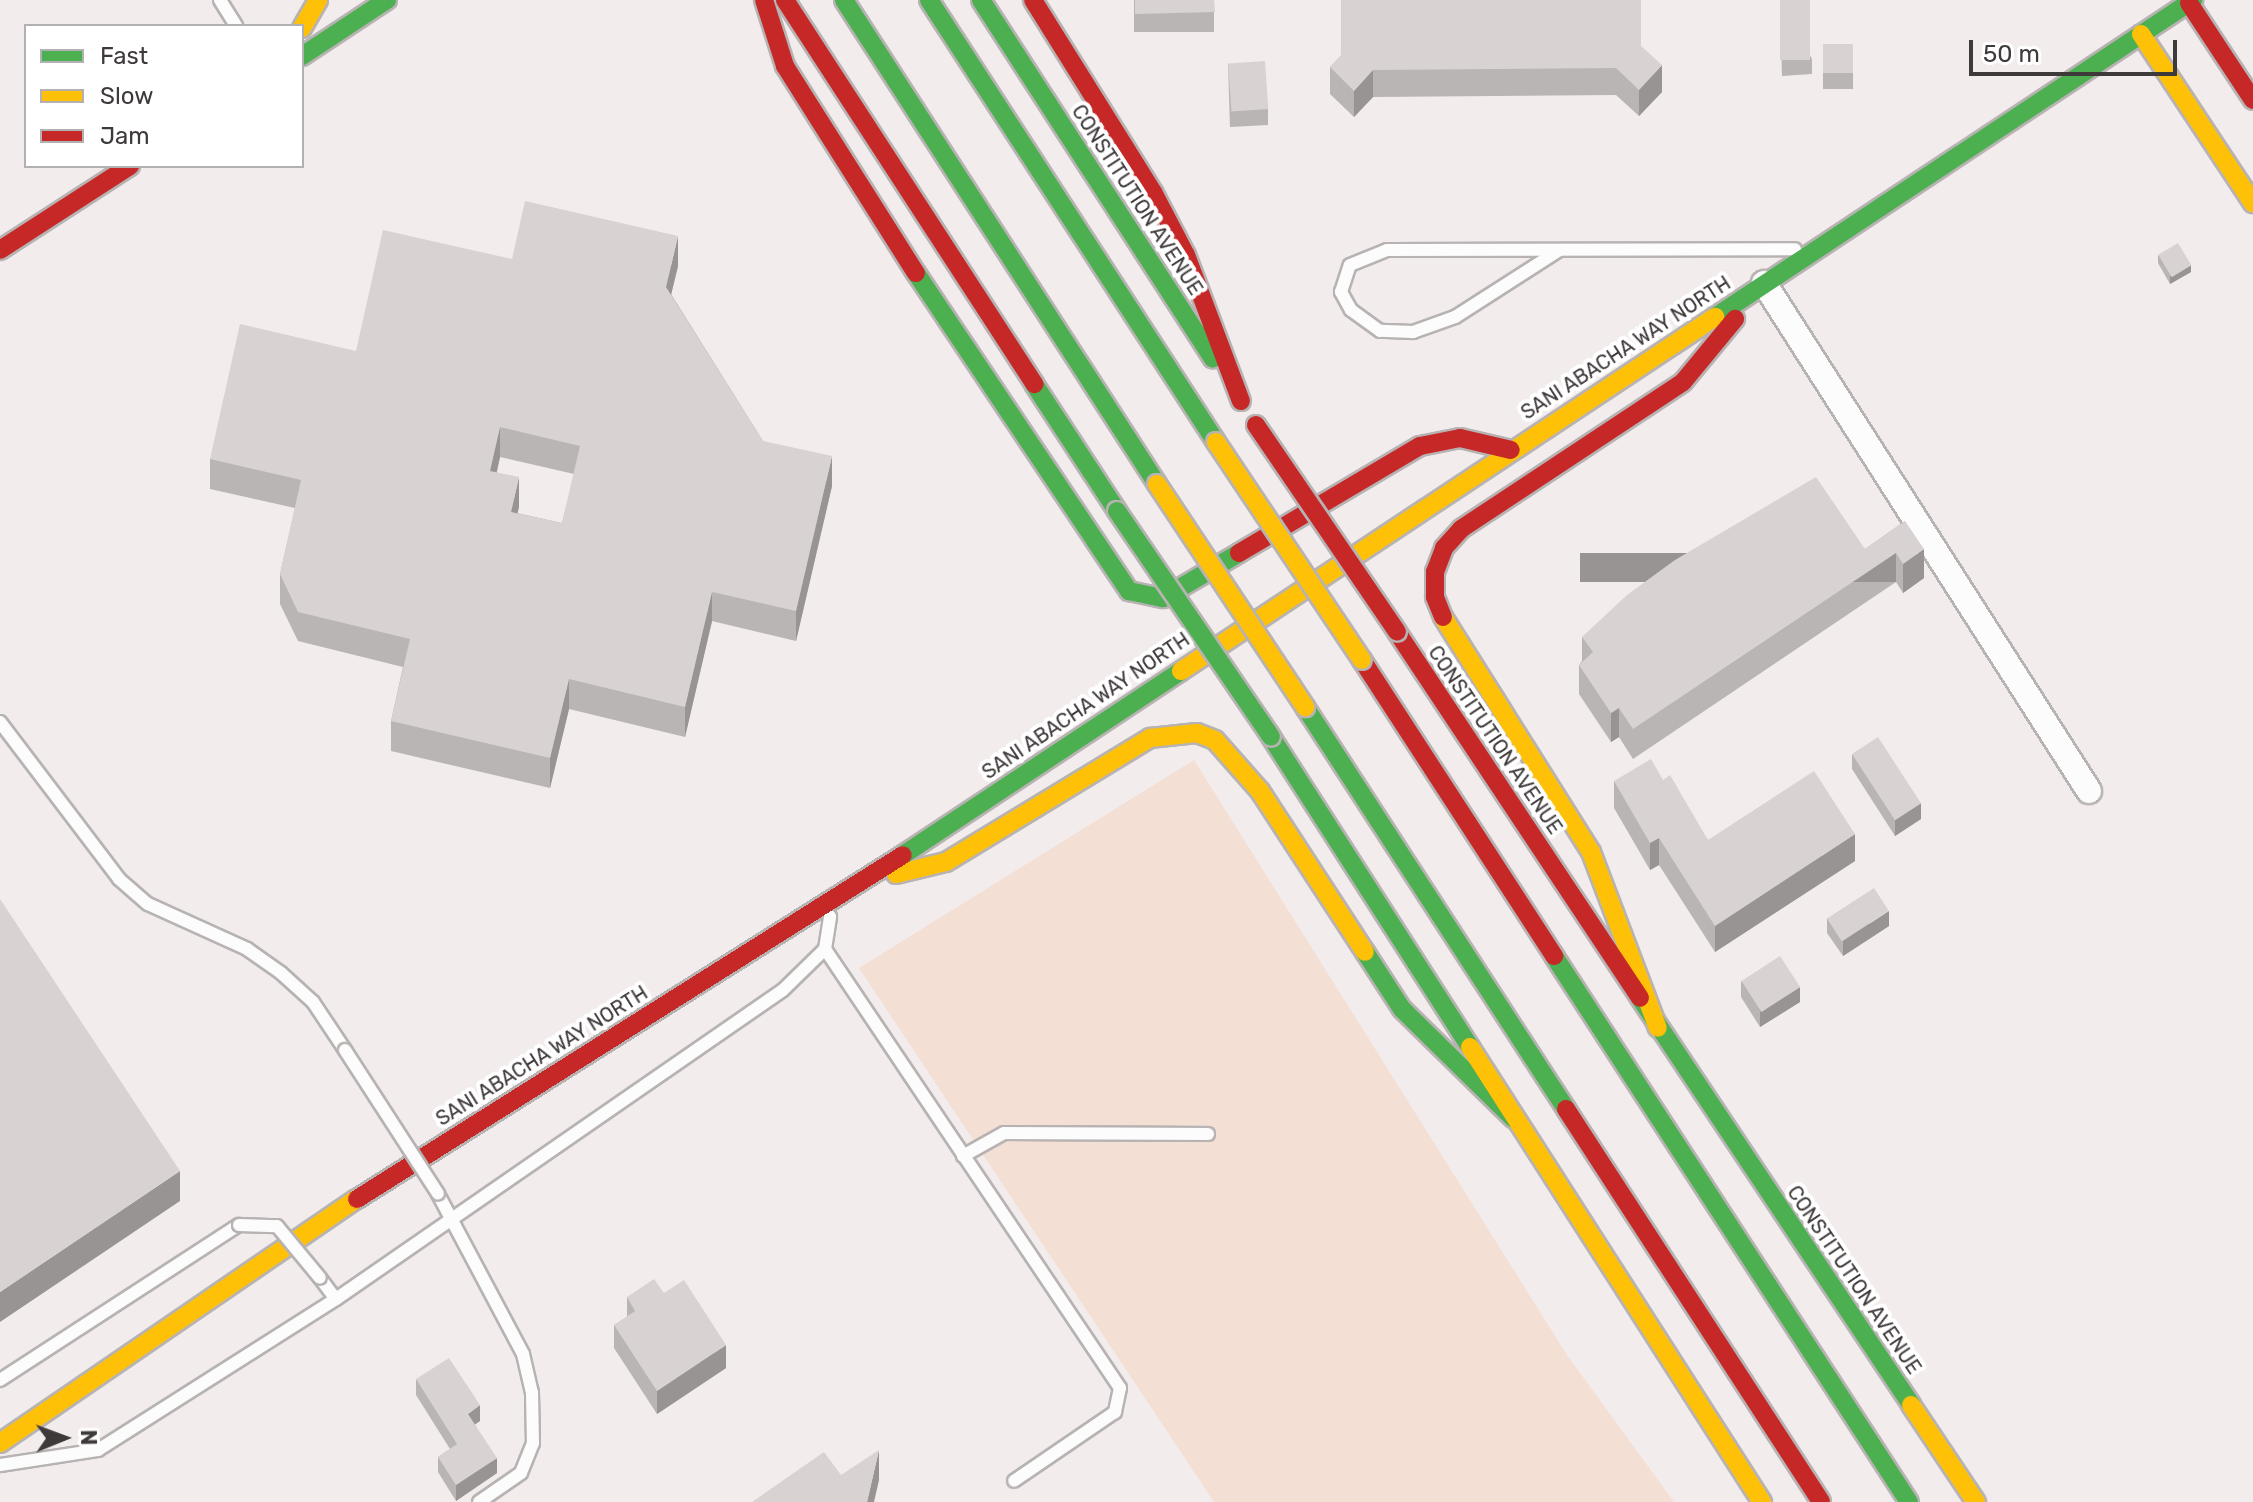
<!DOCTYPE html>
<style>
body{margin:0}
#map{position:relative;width:2253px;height:1502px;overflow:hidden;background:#f2ecec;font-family:Rubik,sans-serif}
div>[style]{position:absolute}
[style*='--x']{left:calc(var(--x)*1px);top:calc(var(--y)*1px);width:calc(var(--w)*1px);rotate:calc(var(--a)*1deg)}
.green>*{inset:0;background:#f4dfd5}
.roads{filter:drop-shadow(2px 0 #b8b3b3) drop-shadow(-2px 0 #b8b3b3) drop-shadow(0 2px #b8b3b3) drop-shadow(0 -2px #b8b3b3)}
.lane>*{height:12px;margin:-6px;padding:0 6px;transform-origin:6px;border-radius:6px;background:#fdfcfc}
.street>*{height:24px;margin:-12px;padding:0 12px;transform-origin:12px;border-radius:12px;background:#fdfcfc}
.fast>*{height:18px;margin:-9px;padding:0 9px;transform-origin:9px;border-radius:9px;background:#4caf50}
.slow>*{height:18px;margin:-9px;padding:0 9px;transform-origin:9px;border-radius:9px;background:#ffc107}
.jam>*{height:18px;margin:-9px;padding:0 9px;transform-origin:9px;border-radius:9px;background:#c62828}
.bridges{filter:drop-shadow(2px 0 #b8b3b3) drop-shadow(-2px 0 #b8b3b3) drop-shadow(0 2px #b8b3b3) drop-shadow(0 -2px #b8b3b3)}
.lane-bridge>*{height:12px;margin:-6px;padding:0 6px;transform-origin:6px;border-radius:6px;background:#fdfcfc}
.fast-bridge>*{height:18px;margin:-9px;padding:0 9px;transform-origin:9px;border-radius:9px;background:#4caf50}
.slow-bridge>*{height:18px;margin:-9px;padding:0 9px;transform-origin:9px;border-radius:9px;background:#ffc107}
.jam-bridge>*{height:18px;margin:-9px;padding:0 9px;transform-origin:9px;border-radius:9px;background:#c62828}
.wall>*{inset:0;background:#bab5b5;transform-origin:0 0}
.shaded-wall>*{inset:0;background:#979493;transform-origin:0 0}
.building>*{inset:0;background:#d8d3d2;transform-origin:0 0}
span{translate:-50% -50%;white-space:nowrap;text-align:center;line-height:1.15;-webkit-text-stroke:8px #fff;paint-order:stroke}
.street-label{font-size:20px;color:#3f3a3a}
.legend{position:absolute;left:24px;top:24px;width:280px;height:144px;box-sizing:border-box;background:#fff;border:2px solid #b2b0b0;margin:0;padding:10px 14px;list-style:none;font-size:24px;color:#3f3a3a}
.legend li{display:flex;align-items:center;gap:16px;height:40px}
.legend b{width:40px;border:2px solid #b2b0b0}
.north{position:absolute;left:24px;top:1398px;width:80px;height:80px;-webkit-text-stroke:6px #fff;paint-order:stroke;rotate:89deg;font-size:22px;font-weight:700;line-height:32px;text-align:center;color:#3f3a3a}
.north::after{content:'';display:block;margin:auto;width:28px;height:36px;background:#3f3a3a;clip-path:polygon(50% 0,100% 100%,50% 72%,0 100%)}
.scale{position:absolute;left:1969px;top:40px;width:208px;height:36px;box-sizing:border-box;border:4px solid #3f3a3a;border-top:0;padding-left:10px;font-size:24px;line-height:28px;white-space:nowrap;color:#3f3a3a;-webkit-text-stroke:6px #fff;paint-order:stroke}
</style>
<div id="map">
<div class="green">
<div style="clip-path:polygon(1194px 760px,1567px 1355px,1674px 1502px,1214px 1502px,859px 968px)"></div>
</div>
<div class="roads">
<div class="lane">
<div style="--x:220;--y:0;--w:31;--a:58"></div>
<div style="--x:1558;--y:251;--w:122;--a:147.3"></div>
<div style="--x:1455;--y:317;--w:45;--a:160.3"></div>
<div style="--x:1413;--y:332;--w:33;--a:-178"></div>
<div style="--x:1380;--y:331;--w:36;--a:-144"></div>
<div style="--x:1351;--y:310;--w:21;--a:-119"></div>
<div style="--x:1341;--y:292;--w:28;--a:-72"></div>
<div style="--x:1350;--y:265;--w:40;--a:-22"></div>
<div style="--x:1387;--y:250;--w:408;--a:-0.1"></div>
<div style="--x:0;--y:722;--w:197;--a:52.8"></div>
<div style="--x:119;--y:879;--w:38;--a:41"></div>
<div style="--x:148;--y:904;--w:109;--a:24.4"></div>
<div style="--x:247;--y:949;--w:42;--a:35.2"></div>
<div style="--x:281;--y:973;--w:43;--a:42.2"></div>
<div style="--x:313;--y:1002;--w:58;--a:56.3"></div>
<div style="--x:825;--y:949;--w:529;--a:56.1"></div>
<div style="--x:1120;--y:1388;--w:25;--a:102"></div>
<div style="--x:1115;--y:1412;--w:122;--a:145.7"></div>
<div style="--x:963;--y:1156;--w:47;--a:-29.3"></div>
<div style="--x:1004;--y:1133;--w:204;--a:0.3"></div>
<div style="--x:438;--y:1194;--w:181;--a:62"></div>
<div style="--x:523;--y:1354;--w:39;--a:77"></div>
<div style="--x:532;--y:1392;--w:51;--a:88.9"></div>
<div style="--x:533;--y:1443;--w:32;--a:112"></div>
<div style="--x:521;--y:1473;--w:51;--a:145.4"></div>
<div style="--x:320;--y:1278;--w:26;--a:53"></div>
<div style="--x:336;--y:1299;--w:543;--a:-34.66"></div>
<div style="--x:783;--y:990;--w:59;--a:-44.3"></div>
<div style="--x:825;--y:949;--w:33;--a:-81"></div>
<div style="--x:0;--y:1380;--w:285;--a:-33"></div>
<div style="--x:0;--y:1465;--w:99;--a:-8.7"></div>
<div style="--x:98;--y:1450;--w:282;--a:-32.4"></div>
</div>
<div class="street">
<div style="--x:1764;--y:283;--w:603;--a:57.39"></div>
</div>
<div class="fast">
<div style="--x:844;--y:0;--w:576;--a:57.11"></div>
<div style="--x:929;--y:0;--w:527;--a:57"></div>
<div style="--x:981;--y:0;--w:427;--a:57.1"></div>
<div style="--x:302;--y:56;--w:102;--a:-33.4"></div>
<div style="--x:916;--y:273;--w:383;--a:56.2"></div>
<div style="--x:1129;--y:591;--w:35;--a:12"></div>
<div style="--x:1163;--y:598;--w:88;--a:-30.6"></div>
<div style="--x:1715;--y:317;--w:574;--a:-33.55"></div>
<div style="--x:1034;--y:384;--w:152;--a:56.8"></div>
<div style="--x:1305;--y:707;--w:479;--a:57"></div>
<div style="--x:1271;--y:737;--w:368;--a:57.3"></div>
<div style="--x:903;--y:855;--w:333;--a:-33.5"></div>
<div style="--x:1365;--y:952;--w:68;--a:57"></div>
<div style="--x:1402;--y:1009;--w:156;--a:44.5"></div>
<div style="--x:1554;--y:956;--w:651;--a:56.97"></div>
<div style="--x:1640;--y:998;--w:489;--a:56.3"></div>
</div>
<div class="slow">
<div style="--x:302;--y:28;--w:32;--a:-60"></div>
<div style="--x:2141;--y:34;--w:203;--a:56.5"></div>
<div style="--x:1443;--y:617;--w:278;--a:57.8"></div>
<div style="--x:1591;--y:852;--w:188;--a:69.2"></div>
<div style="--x:1181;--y:671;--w:641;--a:-33.54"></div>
<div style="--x:896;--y:874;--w:51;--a:-13.5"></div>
<div style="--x:946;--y:862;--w:239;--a:-31.3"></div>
<div style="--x:1150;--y:738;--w:47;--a:-6.1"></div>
<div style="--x:1197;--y:733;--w:19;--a:21"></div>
<div style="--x:1215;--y:740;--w:68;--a:48.6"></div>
<div style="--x:1260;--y:791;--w:192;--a:56.9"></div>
<div style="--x:1470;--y:1047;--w:541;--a:57.31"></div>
<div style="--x:1911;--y:1405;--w:117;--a:56.2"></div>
<div style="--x:0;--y:1443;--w:432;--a:-34.4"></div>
</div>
<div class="jam">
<div style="--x:764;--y:0;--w:69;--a:72.3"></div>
<div style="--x:785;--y:66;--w:245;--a:57.7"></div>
<div style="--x:785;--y:0;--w:458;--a:57"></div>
<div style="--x:1033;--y:0;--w:226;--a:58"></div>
<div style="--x:1153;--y:192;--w:71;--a:62.4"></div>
<div style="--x:1186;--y:255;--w:156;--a:69.4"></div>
<div style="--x:2189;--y:3;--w:116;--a:56.6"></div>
<div style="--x:0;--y:250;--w:155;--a:-32.9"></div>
<div style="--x:1239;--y:553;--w:210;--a:-30.6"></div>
<div style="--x:1420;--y:446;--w:41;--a:-11.3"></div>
<div style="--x:1460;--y:438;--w:52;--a:13.2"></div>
<div style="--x:1443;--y:617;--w:22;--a:-112"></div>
<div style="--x:1435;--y:597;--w:25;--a:-90"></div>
<div style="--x:1435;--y:572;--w:26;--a:-69"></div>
<div style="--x:1444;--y:548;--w:25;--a:-48"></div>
<div style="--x:1461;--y:529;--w:266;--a:-33.5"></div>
<div style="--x:1683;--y:382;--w:82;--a:-50.5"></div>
<div style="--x:1397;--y:632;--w:439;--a:56.4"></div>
<div style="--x:1362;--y:660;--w:353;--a:57"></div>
<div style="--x:1566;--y:1109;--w:468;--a:57"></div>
<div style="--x:357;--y:1199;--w:645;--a:-32.21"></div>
</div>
</div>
<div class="bridges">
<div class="lane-bridge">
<div style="--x:345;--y:1050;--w:171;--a:57.1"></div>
<div style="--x:239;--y:1225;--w:38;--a:2"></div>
<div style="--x:277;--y:1226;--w:67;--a:50.4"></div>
</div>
<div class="fast-bridge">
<div style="--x:1117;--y:511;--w:273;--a:55.7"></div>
</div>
<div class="slow-bridge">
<div style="--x:1216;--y:442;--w:262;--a:56.2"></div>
<div style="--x:1157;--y:484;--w:268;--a:56.4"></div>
</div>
<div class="jam-bridge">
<div style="--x:1256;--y:425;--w:250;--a:55.7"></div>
</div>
</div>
<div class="wall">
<div style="left:1134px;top:0;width:80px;height:32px"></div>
<div style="clip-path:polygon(1780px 0,1812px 59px,1812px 74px,1782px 76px)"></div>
<div style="left:1823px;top:44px;width:30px;height:45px"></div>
<div style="clip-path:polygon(1641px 46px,1662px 92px,1639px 116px,1616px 95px,1373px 97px,1354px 117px,1330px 94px,1330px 67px,1341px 56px)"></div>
<div style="clip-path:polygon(1228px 64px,1268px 109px,1268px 125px,1230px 127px)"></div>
<div style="clip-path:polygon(2158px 255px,2191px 272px,2170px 284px,2158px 263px)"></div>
<div style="clip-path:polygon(evenodd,512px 259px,678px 266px,671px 294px,763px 441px,832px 486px,796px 641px,712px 621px,685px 737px,569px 709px,550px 788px,391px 751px,391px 721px,403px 667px,298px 641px,280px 604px,280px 574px,295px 508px,210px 489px,210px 459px,356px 351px,512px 259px,500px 457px,574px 474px,562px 523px,517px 513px,519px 507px,497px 472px,500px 457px)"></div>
<div style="clip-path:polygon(1905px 521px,1924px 578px,1903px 593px,1896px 582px,1633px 759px,1619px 737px,1611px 742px,1579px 694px,1579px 665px,1582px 661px,1582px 637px,1865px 549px)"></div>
<div style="clip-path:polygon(1852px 754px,1921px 819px,1895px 836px,1852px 769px)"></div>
<div style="clip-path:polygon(1663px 780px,1708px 840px,1855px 861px,1715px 952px,1659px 865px,1650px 870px,1614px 808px,1614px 781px)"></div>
<div style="clip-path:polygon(1827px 918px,1889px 926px,1843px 956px,1827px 933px)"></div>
<div style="clip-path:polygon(1741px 981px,1800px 1002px,1760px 1027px,1741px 997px)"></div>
<div style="clip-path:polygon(664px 1293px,726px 1368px,657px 1414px,614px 1348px,614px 1325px,627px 1317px,627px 1297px)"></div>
<div style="clip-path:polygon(416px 1379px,480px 1421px,475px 1424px,497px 1473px,456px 1501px,438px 1472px,438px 1457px,450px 1449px,416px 1395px)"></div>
</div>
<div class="shaded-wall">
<div style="clip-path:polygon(1662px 65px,1662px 92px,1639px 116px,1639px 90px)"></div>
<div style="clip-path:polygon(1373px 70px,1373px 97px,1354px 117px,1354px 91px)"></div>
<div style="clip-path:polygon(678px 236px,678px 266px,666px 316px,666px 287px)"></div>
<div style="clip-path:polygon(2191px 265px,2191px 272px,2170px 284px,2170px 276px)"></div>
<div style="clip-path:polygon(500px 427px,500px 457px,490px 500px,490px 471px)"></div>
<div style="clip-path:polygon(832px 456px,832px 486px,796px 641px,796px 611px)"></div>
<div style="clip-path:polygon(519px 477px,519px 507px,511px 541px,511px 512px)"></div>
<div style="clip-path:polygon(1924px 549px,1924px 578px,1903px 593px,1903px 564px)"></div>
<div style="left:1896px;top:553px;width:29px;height:316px;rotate:90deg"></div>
<div style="clip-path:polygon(712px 592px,712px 621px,685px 737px,685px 707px)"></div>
<div style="clip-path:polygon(569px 679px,569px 709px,550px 788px,550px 758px)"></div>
<div style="clip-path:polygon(1619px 708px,1619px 737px,1611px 742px,1611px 713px)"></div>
<div style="clip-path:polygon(1921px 803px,1921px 819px,1895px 836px,1895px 820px)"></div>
<div style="clip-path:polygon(1855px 834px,1855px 861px,1715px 952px,1715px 926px)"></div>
<div style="clip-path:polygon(1659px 838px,1659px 865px,1650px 870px,1650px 843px)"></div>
<div style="clip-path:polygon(1889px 911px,1889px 926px,1843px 956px,1843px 941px)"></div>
<div style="clip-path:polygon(1800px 987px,1800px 1002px,1760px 1027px,1760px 1012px)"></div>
<div style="clip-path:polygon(180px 1171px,180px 1201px,0 1322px,0 1292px)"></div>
<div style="clip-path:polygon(726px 1345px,726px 1368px,657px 1414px,657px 1391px)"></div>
<div style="clip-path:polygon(480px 1405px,480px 1421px,468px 1429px,468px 1414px)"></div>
<div style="clip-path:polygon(879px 1450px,879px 1480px,874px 1502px,867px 1502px)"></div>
<div style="clip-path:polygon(497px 1458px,497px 1473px,456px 1501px,456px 1485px)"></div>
</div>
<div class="building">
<div style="clip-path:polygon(1135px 0,1214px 0,1215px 12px,1135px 14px)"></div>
<div style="clip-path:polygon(1341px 0,1641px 0,1641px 46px,1662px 65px,1639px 90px,1616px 68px,1373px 70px,1354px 91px,1330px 67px,1341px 55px)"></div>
<div style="left:1780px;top:0;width:30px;height:60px"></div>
<div style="left:1823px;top:44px;width:30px;height:29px"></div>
<div style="left:1265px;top:61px;width:48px;height:37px;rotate:86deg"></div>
<div style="clip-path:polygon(evenodd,525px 201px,678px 236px,666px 287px,763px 441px,832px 456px,796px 611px,712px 592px,685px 707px,569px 679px,550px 758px,391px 721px,410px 639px,298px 612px,280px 574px,301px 480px,210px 459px,240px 324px,356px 351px,383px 230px,512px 259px,525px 201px,500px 427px,580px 446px,562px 523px,511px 512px,519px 477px,490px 471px,500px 427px)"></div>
<div style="left:2178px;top:243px;width:26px;height:23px;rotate:59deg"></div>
<div style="clip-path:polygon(1816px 477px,1865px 549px,1905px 521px,1924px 549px,1903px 564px,1896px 553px,1633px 729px,1619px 708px,1611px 713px,1579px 665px,1593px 652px,1582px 637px,1627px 595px,1675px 560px)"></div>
<div style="left:1878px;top:737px;width:79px;height:31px;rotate:57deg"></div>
<div style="clip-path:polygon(1651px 759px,1663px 780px,1670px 775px,1708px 840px,1814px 771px,1855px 834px,1715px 926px,1659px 838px,1650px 843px,1614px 781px)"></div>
<div style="left:1874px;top:888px;width:27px;height:56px;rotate:57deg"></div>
<div style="clip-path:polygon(0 899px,180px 1171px,0 1292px)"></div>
<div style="left:1780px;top:956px;width:37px;height:46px;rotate:57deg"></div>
<div style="clip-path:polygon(654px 1279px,664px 1293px,684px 1280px,726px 1345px,657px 1391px,614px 1325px,635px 1311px,627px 1297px)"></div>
<div style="clip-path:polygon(449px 1358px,480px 1405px,468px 1414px,497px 1458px,456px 1485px,438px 1457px,457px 1444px,416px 1379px)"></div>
<div style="clip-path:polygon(879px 1450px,867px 1502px,752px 1502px,824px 1452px,841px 1475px)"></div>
</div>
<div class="street-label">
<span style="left:1137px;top:200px;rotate:57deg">CONSTITUTION AVENUE</span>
<span style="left:1626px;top:348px;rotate:-33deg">SANI ABACHA WAY NORTH</span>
<span style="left:1086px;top:706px;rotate:-34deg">SANI ABACHA WAY NORTH</span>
<span style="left:1495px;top:740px;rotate:56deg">CONSTITUTION AVENUE</span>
<span style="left:542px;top:1056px;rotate:-32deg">SANI ABACHA WAY NORTH</span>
<span style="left:1854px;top:1280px;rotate:56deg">CONSTITUTION AVENUE</span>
</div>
<ul class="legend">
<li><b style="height:10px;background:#4caf50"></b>Fast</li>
<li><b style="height:10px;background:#ffc107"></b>Slow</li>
<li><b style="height:10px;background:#c62828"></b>Jam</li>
</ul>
<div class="north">N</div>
<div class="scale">50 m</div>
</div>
